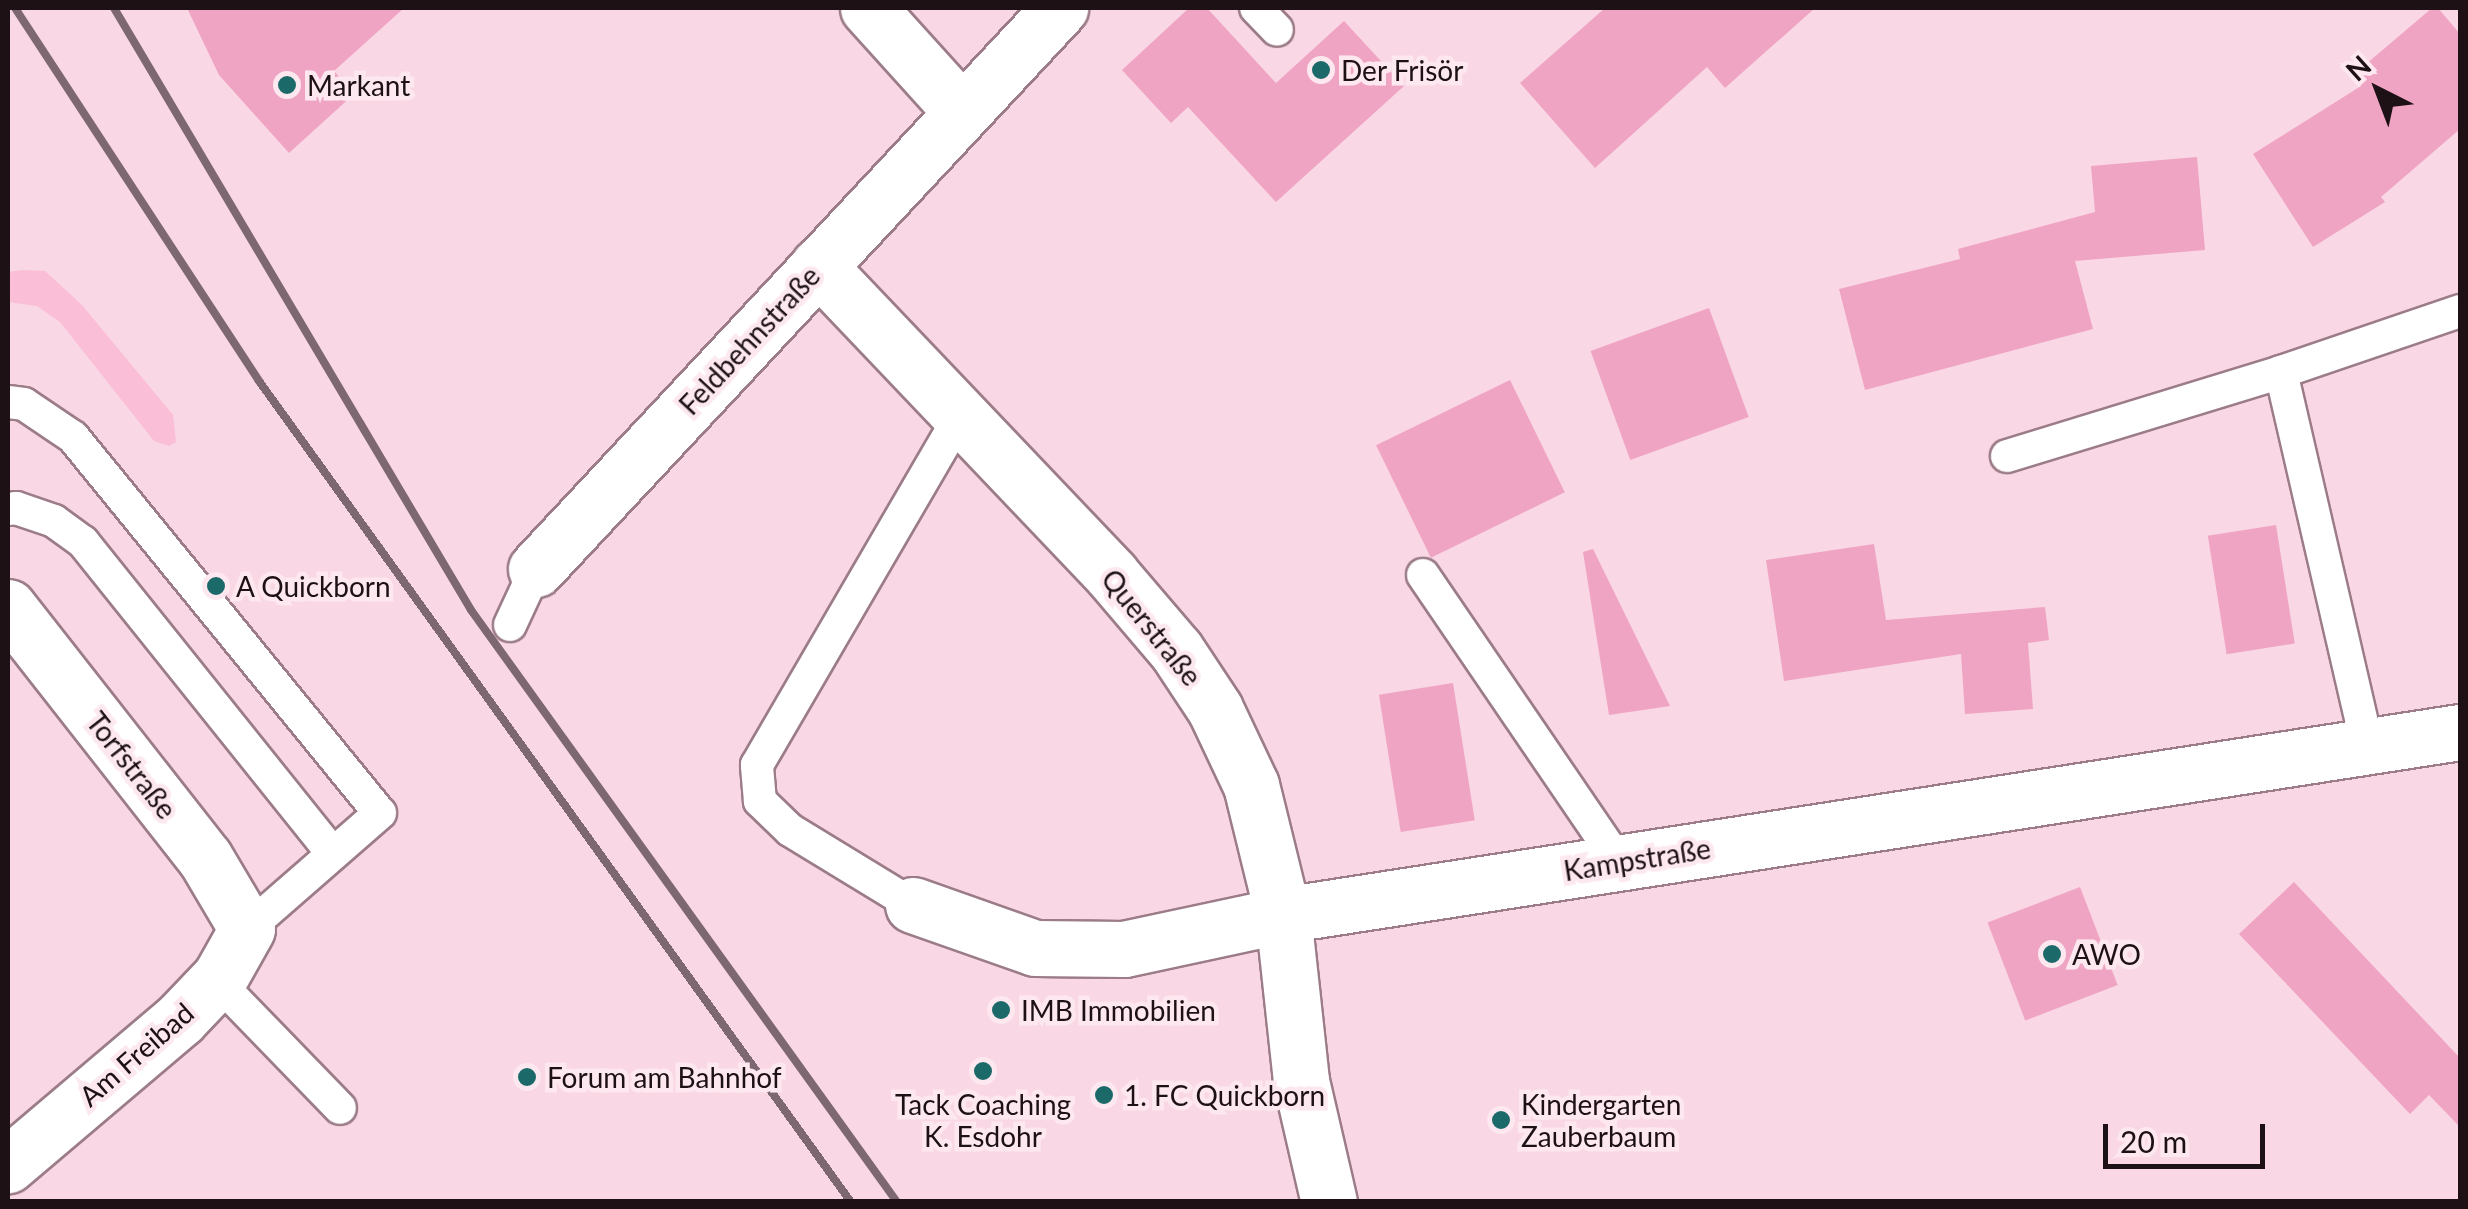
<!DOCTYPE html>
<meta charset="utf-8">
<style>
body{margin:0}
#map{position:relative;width:2468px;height:1209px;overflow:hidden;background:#f9d7e4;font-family:Lato,sans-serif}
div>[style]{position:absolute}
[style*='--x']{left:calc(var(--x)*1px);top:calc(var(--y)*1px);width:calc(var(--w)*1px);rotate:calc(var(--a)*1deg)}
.green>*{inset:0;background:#fabed6}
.building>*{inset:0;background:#f0a4c3;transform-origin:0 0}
.roads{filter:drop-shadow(2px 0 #9b7c88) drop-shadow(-2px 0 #9b7c88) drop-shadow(0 2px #9b7c88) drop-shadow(0 -2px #9b7c88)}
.lane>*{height:32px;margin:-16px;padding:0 16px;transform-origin:16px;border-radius:16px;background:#fff}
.street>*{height:55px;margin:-27.5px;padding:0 27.5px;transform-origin:27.5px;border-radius:27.5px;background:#fff}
.rail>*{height:8px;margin:-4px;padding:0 4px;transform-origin:4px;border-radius:4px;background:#7d6770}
.dots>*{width:28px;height:28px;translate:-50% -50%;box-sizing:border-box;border:5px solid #fde8f0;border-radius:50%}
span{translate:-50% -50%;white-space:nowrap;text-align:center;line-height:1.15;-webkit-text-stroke:9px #fde8f0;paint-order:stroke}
.poi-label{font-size:28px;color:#1d1116}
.left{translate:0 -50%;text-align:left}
.street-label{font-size:28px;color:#1d1116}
.frame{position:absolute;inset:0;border:10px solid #1d1116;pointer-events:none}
.north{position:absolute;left:2328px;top:40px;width:100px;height:100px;-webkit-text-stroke:8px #fde8f0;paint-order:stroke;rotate:318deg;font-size:28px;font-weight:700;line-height:40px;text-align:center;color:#1d1116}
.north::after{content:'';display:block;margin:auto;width:35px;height:45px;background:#1d1116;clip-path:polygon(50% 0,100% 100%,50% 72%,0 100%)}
.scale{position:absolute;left:2103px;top:1124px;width:162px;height:45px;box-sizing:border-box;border:5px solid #1d1116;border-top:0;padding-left:12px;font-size:30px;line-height:35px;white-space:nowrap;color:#1d1116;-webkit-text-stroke:8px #fde8f0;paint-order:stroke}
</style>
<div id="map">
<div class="green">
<div style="clip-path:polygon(23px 270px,45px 271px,82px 305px,173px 415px,176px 442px,169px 446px,154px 441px,60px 322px,37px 306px,8px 302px,8px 272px)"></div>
</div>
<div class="building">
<div style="clip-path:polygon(187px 8px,404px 8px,334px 71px,354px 94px,289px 153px,219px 75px)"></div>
<div style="clip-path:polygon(1189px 8px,1207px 8px,1276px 83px,1344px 21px,1404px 86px,1276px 202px,1188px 107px,1171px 123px,1122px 70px)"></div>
<div style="clip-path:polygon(1605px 8px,1815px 8px,1725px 88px,1707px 67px,1595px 168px,1520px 83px)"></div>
<div style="clip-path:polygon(2432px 8px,2438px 8px,2460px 34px,2460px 129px,2381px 197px,2385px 202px,2313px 247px,2253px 154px,2361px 86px,2352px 76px)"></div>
<div style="clip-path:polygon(2197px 157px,2205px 250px,2075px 261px,2093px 329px,1865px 390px,1839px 289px,1960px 259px,1958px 249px,2095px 212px,2091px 166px)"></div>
<div style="left:1709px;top:308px;width:116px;height:126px;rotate:70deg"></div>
<div style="left:1510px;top:380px;width:125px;height:149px;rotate:64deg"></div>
<div style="left:2276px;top:525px;width:120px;height:69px;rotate:81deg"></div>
<div style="clip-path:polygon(1874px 544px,1886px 620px,2045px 607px,2049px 640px,2028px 643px,2033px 709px,1965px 714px,1961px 654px,1784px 681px,1766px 560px)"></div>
<div style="clip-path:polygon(1593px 549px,1670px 706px,1609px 715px,1583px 552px)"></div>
<div style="left:1453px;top:683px;width:139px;height:75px;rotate:81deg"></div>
<div style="clip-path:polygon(2294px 882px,2460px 1058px,2460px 1127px,2429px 1095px,2410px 1114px,2239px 934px)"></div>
<div style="left:2080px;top:887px;width:105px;height:99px;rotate:69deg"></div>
</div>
<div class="roads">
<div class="lane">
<div style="--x:1256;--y:8;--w:30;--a:46"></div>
<div style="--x:2281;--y:372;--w:189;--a:-18.8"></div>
<div style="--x:8;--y:402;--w:16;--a:7"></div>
<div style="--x:24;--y:404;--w:59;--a:34"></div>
<div style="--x:73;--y:437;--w:485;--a:50.8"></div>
<div style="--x:380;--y:813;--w:176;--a:138.9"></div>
<div style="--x:2007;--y:456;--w:287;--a:-17"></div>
<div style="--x:2281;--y:372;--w:383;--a:77"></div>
<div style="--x:8;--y:509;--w:8;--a:-7"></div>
<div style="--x:16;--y:508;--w:40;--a:18.9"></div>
<div style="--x:54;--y:521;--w:36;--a:36"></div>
<div style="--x:83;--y:542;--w:398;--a:51.3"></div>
<div style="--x:1423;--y:575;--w:348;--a:55.7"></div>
<div style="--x:510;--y:625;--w:62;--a:-65.1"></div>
<div style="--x:913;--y:905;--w:144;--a:-148.6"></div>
<div style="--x:790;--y:830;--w:42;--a:-136"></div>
<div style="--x:760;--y:801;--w:36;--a:-95"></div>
<div style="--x:757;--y:765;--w:404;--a:-59.8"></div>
<div style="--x:216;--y:980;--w:178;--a:45.9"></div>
</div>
<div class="street">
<div style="--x:868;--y:8;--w:140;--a:47.9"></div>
<div style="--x:818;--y:266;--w:425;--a:46.4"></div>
<div style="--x:1111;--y:574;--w:100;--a:49.5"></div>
<div style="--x:1176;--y:650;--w:71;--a:56.5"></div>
<div style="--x:1215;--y:709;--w:84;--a:64.7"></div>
<div style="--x:1251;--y:785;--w:134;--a:76.2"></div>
<div style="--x:1283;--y:915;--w:167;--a:83.8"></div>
<div style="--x:1301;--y:1081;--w:124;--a:77"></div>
<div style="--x:536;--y:569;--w:768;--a:-46.95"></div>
<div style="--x:8;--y:607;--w:319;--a:51.9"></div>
<div style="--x:205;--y:858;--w:82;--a:59.4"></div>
<div style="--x:247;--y:929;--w:55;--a:119.4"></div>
<div style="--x:220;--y:977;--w:58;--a:133.6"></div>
<div style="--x:180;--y:1019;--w:226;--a:139.7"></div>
<div style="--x:913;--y:905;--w:129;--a:19.4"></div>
<div style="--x:1035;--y:948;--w:89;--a:0.6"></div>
<div style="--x:1124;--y:949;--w:163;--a:-12.1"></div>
<div style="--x:1283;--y:915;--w:1191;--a:-8.84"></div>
</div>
</div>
<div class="rail">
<div style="--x:15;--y:8;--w:446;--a:56.8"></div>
<div style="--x:259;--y:381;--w:1012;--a:54.21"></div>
<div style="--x:114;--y:8;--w:700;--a:59.33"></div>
<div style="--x:471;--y:610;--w:729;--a:54.26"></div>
</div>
<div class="dots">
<div style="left:1321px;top:70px;background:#1c6969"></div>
<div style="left:287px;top:85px;background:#1c6969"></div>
<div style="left:216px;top:586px;background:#1c6969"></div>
<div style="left:2052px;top:954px;background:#1c6969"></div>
<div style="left:1001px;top:1010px;background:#1c6969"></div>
<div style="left:983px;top:1071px;background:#1c6969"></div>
<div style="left:527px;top:1077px;background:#1c6969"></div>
<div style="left:1104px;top:1095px;background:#1c6969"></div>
<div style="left:1501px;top:1120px;background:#1c6969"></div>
</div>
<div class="poi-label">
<span class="left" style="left:1341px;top:70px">Der Frisör</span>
<span class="left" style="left:307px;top:85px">Markant</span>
<span class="left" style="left:236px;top:586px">A Quickborn</span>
<span class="left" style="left:2072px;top:954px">AWO</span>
<span class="left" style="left:1021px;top:1010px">IMB Immobilien</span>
<span class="left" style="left:547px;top:1077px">Forum am Bahnhof</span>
<span class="left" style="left:1124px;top:1095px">1. FC Quickborn</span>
<span style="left:983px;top:1120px">Tack Coaching<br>K. Esdohr</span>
<span class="left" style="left:1521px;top:1120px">Kindergarten<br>Zauberbaum</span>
</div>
<div class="street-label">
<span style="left:749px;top:340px;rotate:-47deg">Feldbehnstraße</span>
<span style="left:1152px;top:627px;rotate:51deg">Querstraße</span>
<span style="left:132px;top:765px;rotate:52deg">Torfstraße</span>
<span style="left:1637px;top:859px;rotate:-9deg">Kampstraße</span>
<span style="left:136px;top:1054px;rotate:-41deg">Am Freibad</span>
</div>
<div class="frame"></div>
<div class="north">N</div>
<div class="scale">20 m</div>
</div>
